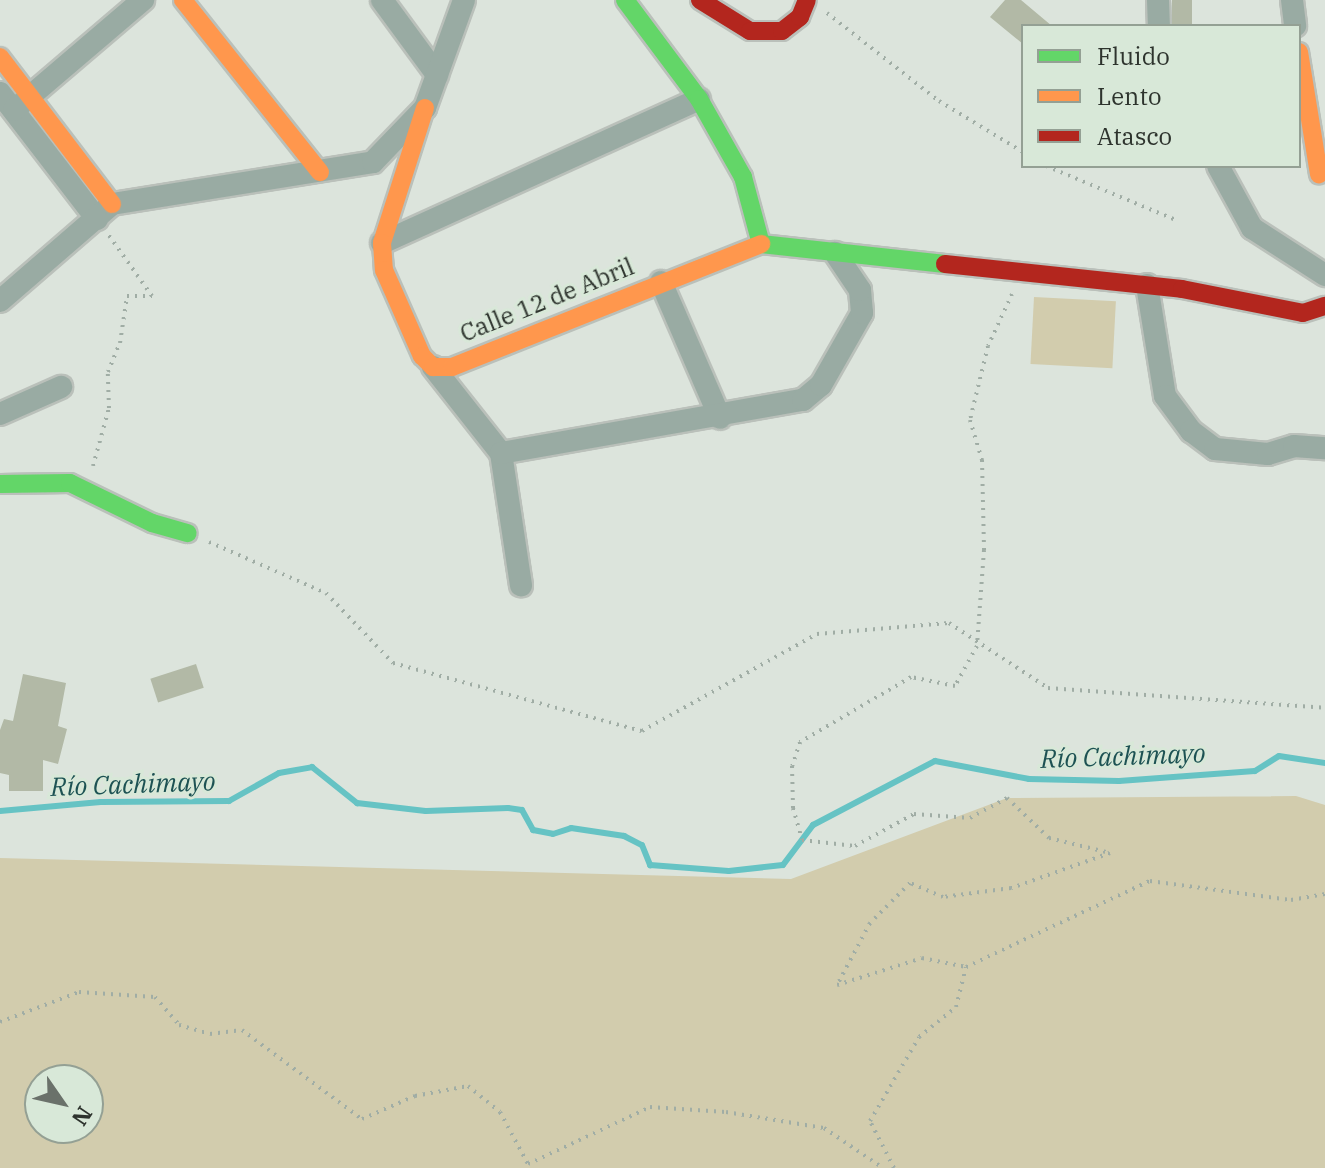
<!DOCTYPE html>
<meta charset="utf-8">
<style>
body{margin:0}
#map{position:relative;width:1325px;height:1168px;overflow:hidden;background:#dce4dc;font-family:"IBM Plex Serif",serif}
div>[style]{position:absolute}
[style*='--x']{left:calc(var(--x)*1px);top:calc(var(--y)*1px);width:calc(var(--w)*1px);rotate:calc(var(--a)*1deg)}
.green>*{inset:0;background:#d2ccad;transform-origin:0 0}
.stream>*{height:6px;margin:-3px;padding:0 3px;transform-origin:3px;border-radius:3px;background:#66c3c4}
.building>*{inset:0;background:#b2b9a6;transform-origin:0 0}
.path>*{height:4px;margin-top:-2px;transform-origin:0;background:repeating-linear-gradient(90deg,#a0ada5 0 2px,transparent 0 8px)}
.roads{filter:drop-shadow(2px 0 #bac0ba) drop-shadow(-2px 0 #bac0ba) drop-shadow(0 2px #bac0ba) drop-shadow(0 -2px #bac0ba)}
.street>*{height:22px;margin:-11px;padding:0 11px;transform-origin:11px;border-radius:11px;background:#99aba3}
.fast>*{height:18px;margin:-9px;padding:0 9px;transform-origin:9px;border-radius:9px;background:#63d668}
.slow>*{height:18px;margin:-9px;padding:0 9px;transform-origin:9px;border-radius:9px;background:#ff974d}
.jam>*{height:18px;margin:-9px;padding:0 9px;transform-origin:9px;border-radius:9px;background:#b3261e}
span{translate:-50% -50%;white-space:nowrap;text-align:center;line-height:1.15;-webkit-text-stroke:6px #d8e8d8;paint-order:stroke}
.street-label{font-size:24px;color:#2d332d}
.water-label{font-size:26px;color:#1d5253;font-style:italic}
.legend{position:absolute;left:1021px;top:24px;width:280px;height:144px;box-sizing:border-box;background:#d8e8d8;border:2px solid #94a094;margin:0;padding:10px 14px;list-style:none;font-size:24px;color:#2d332d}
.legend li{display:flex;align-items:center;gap:16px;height:40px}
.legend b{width:40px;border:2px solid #94a094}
.north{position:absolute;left:24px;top:1064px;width:80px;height:80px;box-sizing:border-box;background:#d8e8d8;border:2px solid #94a094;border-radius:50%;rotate:124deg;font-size:22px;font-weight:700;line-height:32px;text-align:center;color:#2d332d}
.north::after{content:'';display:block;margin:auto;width:28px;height:36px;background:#6a716a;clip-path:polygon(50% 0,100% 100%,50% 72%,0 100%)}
</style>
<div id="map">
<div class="green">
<div style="left:1034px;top:297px;width:82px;height:67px;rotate:3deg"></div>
<div style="clip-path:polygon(evenodd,1296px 796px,1325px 805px,1325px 1168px,0 1168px,0 858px,791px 879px,1007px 798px,1296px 796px,88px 1080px,88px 1128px,40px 1128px,40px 1080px,88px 1080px)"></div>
</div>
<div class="stream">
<div style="--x:0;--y:811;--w:101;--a:-5.1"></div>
<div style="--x:101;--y:802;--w:128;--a:-0.4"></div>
<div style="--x:229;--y:801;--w:57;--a:-29.2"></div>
<div style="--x:279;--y:773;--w:34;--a:-10"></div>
<div style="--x:312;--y:767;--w:58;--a:38.7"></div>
<div style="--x:357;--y:803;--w:69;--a:6.6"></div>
<div style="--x:426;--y:811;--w:82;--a:-2.1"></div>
<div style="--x:508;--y:808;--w:14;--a:8"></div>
<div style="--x:522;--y:810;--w:23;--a:61"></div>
<div style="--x:533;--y:830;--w:20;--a:11"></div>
<div style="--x:553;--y:834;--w:19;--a:-18"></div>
<div style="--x:571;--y:828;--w:54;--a:8.6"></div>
<div style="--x:624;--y:836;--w:20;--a:27"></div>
<div style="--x:642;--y:845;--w:22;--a:68"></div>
<div style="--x:650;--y:865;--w:79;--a:4.3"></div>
<div style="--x:729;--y:871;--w:54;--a:-6.3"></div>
<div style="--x:783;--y:865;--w:50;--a:-53.1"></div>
<div style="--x:813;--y:825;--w:138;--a:-27.7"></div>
<div style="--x:935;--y:761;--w:96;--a:10.8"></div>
<div style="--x:1029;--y:779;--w:90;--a:1.3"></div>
<div style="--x:1119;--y:781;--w:136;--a:-4.2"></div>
<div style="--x:1255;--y:771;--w:28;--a:-32"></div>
<div style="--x:1279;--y:756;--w:47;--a:8.7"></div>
</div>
<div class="building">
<div style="clip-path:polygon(1005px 0,1021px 0,1052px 26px,1023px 26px,1023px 44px,990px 17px)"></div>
<div style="left:1172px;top:0;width:20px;height:26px"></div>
<div style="left:196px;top:664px;width:25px;height:48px;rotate:72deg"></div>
<div style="clip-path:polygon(23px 674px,66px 683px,58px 726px,67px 729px,58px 764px,43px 760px,43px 791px,9px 791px,9px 775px,0 773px,0 730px,4px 719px,13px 721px)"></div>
</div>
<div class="path">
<div style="--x:827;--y:13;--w:142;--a:38.2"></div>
<div style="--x:939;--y:101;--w:98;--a:31.3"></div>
<div style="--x:1046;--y:166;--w:141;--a:22.6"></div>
<div style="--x:1012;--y:294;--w:57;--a:114.8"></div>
<div style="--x:988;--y:346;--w:76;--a:103.7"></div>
<div style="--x:970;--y:420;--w:42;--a:73.3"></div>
<div style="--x:982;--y:460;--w:90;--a:88.7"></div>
<div style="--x:984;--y:550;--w:96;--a:94.2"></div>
<div style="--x:977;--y:646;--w:46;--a:118.8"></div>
<div style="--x:955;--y:686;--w:45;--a:-168.4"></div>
<div style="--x:911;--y:677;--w:129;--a:149.6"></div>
<div style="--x:800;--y:742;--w:25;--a:108"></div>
<div style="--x:792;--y:766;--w:42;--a:88.6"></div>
<div style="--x:793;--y:808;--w:33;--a:74"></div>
<div style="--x:802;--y:840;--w:53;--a:6.5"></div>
<div style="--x:855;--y:846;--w:67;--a:-28.5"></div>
<div style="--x:914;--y:814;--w:56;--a:4.1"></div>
<div style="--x:970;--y:818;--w:42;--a:-28.4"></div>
<div style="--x:1007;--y:798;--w:58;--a:43.6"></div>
<div style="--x:1049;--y:838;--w:63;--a:13.8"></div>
<div style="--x:1110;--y:853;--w:105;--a:160.5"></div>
<div style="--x:1011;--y:888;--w:69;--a:172.5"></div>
<div style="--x:943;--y:897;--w:36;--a:-157"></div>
<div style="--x:910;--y:883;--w:57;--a:135"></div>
<div style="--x:870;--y:923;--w:70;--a:118"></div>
<div style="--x:837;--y:985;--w:89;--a:-17.6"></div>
<div style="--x:922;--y:958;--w:45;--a:11.6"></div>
<div style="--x:966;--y:967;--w:203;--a:-25.1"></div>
<div style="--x:1150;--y:881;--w:142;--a:7.7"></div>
<div style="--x:1291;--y:900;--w:35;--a:-10"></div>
<div style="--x:93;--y:466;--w:60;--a:-74.6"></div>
<div style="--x:109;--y:408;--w:36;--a:-92"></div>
<div style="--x:108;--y:372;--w:31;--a:-68"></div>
<div style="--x:120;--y:343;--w:48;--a:-81.5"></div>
<div style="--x:127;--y:296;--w:25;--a:0"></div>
<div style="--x:152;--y:296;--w:76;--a:-125.4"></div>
<div style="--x:209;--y:542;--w:128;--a:23.6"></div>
<div style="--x:326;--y:593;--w:97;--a:46.3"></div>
<div style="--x:393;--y:663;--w:258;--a:15.3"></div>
<div style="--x:642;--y:731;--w:200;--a:-29"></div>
<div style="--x:817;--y:634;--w:132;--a:-4.8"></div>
<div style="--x:949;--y:623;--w:118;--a:33.3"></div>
<div style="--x:1048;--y:688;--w:278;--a:4.1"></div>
<div style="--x:0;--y:1022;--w:85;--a:-20.8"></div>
<div style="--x:79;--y:992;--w:76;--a:3.8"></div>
<div style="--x:155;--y:997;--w:37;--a:49"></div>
<div style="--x:179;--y:1025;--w:32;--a:16"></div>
<div style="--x:210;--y:1034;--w:32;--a:-7"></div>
<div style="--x:242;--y:1030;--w:149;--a:36.6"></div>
<div style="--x:362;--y:1119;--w:58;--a:-23.5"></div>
<div style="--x:415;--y:1096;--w:54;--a:-10.7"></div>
<div style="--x:468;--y:1086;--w:41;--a:39.1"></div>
<div style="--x:500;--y:1112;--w:59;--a:61.7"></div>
<div style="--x:528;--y:1164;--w:135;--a:-25"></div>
<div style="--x:650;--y:1107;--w:76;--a:3.8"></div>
<div style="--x:726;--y:1112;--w:99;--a:9.3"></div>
<div style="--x:824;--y:1128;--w:71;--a:34.1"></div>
<div style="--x:894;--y:1168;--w:53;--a:-117.1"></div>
<div style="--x:870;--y:1121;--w:97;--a:-59.7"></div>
<div style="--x:919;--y:1037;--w:48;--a:-39"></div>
<div style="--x:956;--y:1007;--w:41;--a:-76"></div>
</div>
<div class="roads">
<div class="street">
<div style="--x:382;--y:0;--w:93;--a:53.7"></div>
<div style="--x:1158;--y:0;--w:26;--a:88"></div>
<div style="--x:1292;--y:0;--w:26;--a:83"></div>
<div style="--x:0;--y:93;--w:159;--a:52.4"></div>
<div style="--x:14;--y:110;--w:170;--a:-40.5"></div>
<div style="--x:1218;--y:166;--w:71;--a:61.3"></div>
<div style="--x:1252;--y:228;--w:87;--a:32.8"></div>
<div style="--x:382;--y:243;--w:348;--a:-24.4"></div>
<div style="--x:661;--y:282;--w:148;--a:66.5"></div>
<div style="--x:1147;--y:285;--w:112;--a:80.8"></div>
<div style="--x:1165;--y:396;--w:44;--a:53.4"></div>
<div style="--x:1191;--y:431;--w:30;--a:37"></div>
<div style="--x:1215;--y:449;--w:53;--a:5.4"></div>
<div style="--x:1268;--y:454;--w:27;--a:-17"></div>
<div style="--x:1294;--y:446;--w:31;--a:4"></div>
<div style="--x:0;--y:301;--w:148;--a:-40.9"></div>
<div style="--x:112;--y:204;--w:264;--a:-9.1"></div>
<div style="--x:373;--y:162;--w:75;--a:-46.1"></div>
<div style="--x:425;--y:108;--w:115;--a:-70.1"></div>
<div style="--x:433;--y:367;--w:110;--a:51.7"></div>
<div style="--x:501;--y:453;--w:134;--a:81.4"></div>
<div style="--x:0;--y:414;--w:67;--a:-23.9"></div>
<div style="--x:501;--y:453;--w:307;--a:-10"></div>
<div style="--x:803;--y:400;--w:23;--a:-40"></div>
<div style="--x:821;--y:385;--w:83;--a:-60.3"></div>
<div style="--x:862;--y:313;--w:23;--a:-95"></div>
<div style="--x:860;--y:290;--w:45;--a:-124"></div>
</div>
<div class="fast">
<div style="--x:625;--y:0;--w:124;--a:53.2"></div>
<div style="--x:699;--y:99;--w:90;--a:60.6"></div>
<div style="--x:743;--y:177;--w:69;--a:75"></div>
<div style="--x:761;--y:244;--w:185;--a:6.2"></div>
<div style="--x:0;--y:484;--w:70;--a:-0.8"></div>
<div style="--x:70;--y:483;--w:91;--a:26"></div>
<div style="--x:152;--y:523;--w:37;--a:16"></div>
</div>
<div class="slow">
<div style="--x:183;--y:0;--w:220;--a:51.5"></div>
<div style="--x:1299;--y:52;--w:124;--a:80.7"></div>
<div style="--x:0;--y:57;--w:185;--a:52.7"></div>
<div style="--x:425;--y:108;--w:142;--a:107.7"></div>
<div style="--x:382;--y:243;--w:27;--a:86"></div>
<div style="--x:384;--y:270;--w:94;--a:66.2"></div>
<div style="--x:422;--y:356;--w:16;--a:45"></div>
<div style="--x:433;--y:367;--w:19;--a:0"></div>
<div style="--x:452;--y:367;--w:333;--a:-21.7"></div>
</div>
<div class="jam">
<div style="--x:700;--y:0;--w:59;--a:31.8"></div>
<div style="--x:750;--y:31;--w:32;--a:0"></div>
<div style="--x:782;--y:31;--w:23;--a:-38"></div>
<div style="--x:800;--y:17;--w:18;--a:-68"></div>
<div style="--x:945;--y:264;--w:238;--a:6"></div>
<div style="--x:1182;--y:289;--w:123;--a:11.2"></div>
<div style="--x:1303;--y:313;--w:23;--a:-18"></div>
</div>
</div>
<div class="street-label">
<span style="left:547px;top:300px;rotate:-22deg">Calle 12 de Abril</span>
</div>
<div class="water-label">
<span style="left:1123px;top:756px;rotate:-2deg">Río Cachimayo</span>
<span style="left:133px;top:784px;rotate:-2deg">Río Cachimayo</span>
</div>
<ul class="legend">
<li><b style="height:10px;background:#63d668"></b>Fluido</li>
<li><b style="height:10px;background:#ff974d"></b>Lento</li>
<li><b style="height:10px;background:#b3261e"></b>Atasco</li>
</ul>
<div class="north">N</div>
</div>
